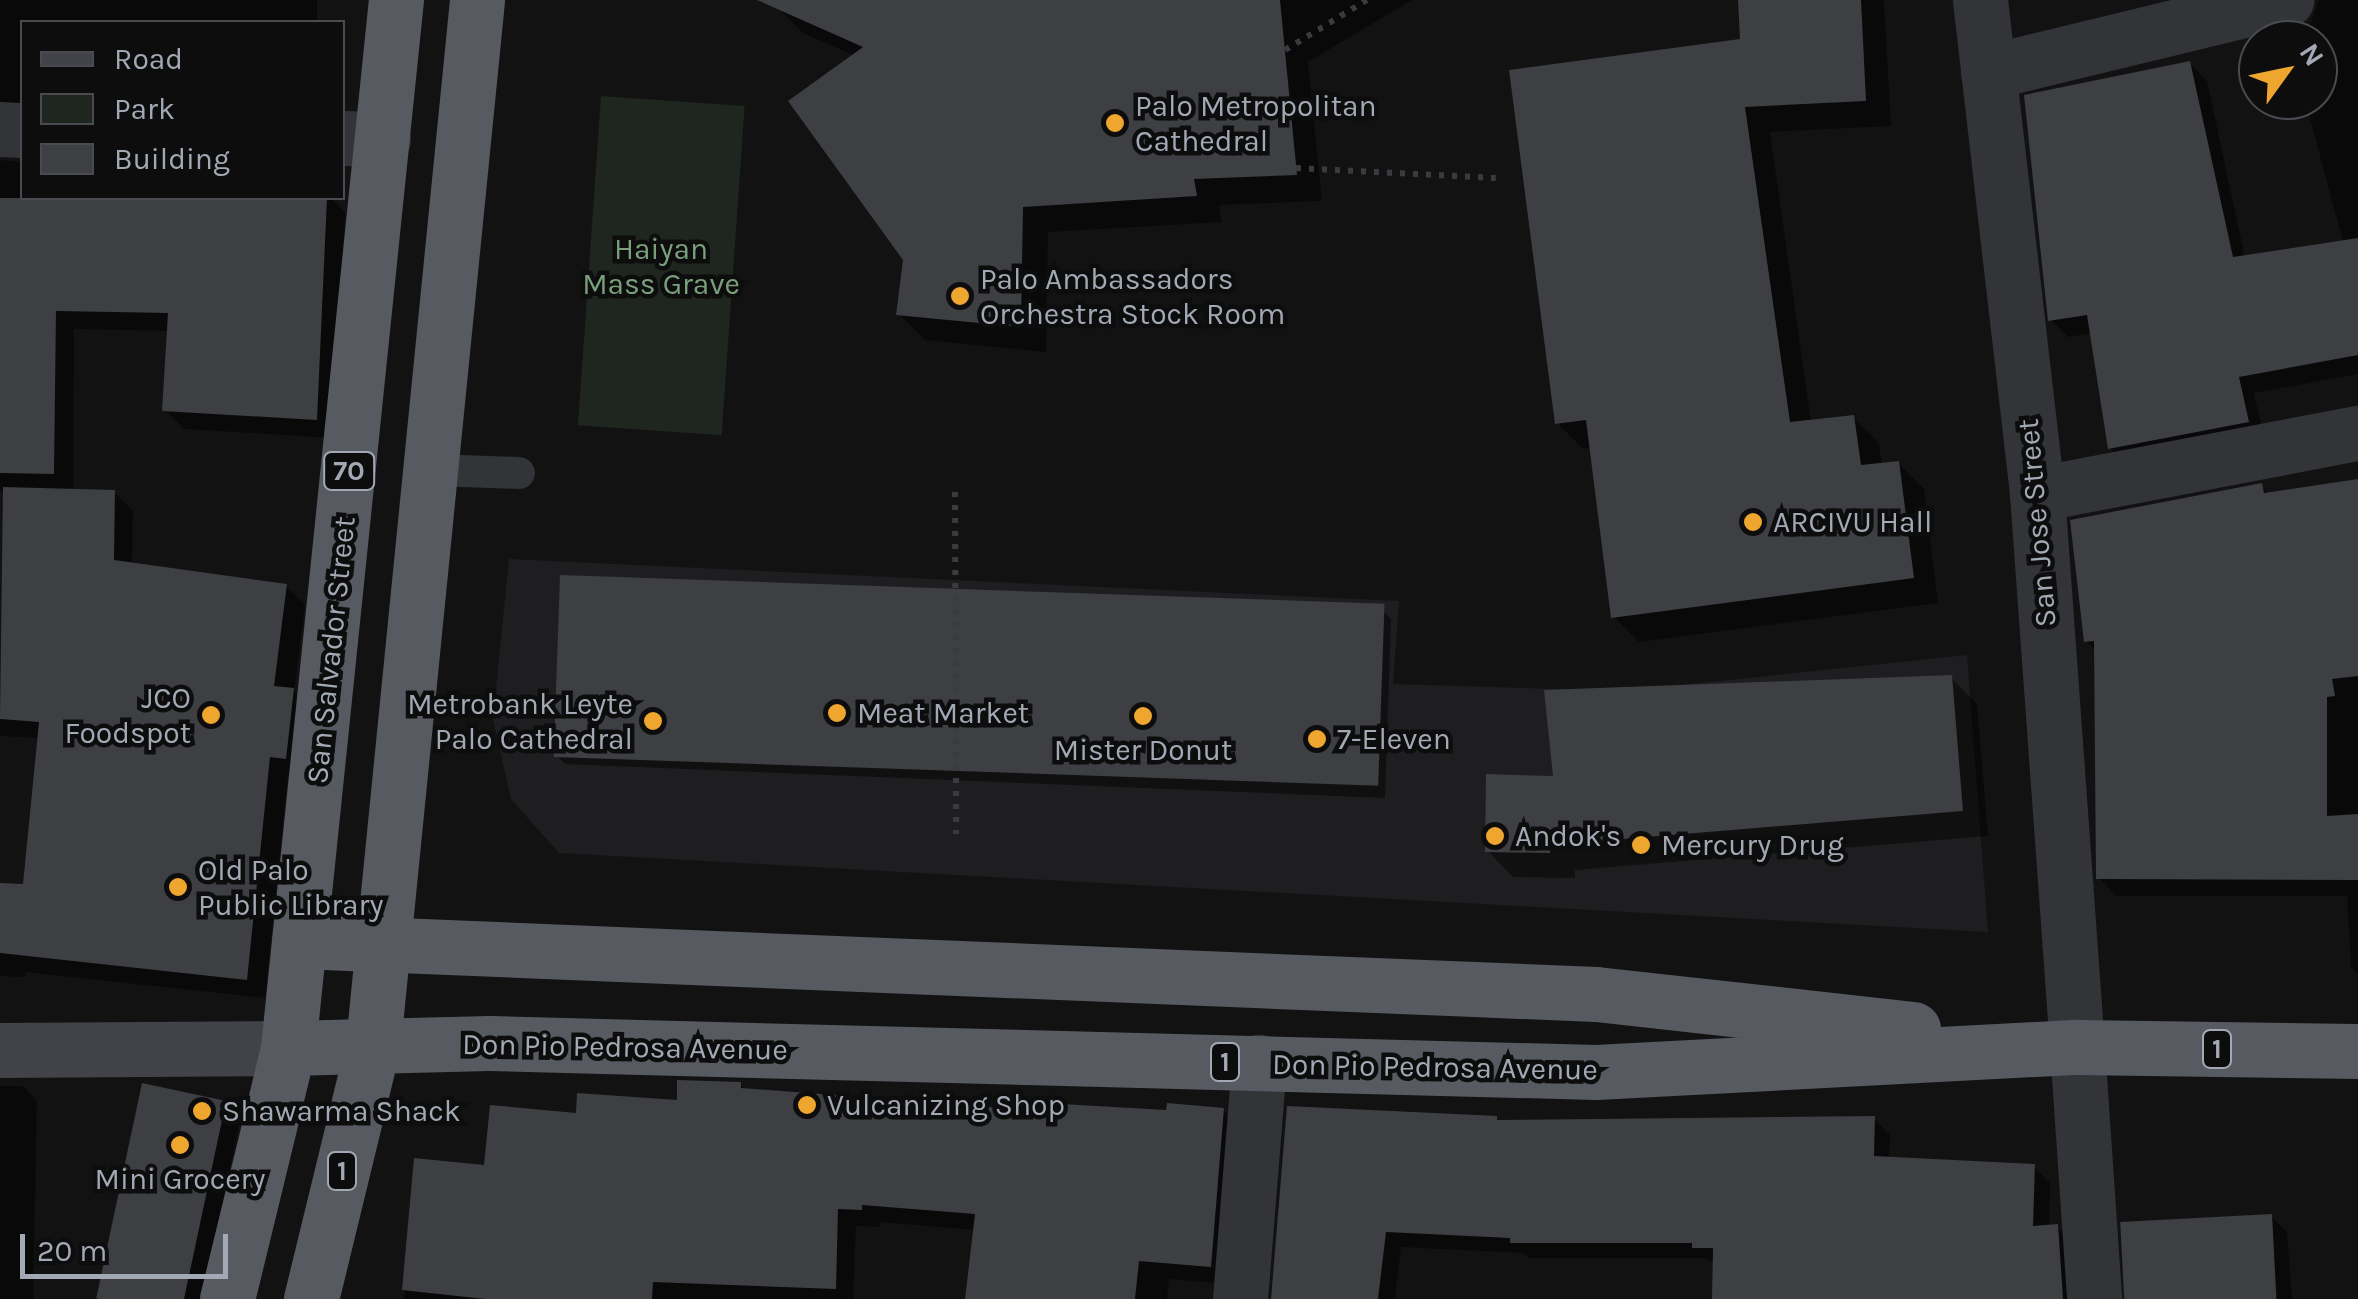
<!DOCTYPE html>
<style>
body{margin:0}
#map{position:relative;width:2358px;height:1299px;overflow:hidden;background:#121213;font-family:Karla,sans-serif}
div>[style]{position:absolute}
[style*='--x']{left:calc(var(--x)*1px);top:calc(var(--y)*1px);width:calc(var(--w)*1px);rotate:calc(var(--a)*1deg)}
.built>*{inset:0;background:#1e1e20}
.green>*{inset:0;background:#1e261f;transform-origin:0 0}
.shadow>*{inset:0;background:#0007}
.building>*{inset:0;background:#3e3f43;transform-origin:0 0}
.path>*{height:6px;margin-top:-3px;transform-origin:0;background:repeating-linear-gradient(90deg,#393b3f 0 5px,transparent 0 13px)}
.service>*{height:32px;margin:-16px;padding:0 16px;transform-origin:16px;border-radius:16px;background:#333438}
.minor>*{height:55px;margin:-27.5px;padding:0 27.5px;transform-origin:27.5px;border-radius:27.5px;background:#333438}
.tertiary>*{height:55px;margin:-27.5px;padding:0 27.5px;transform-origin:27.5px;border-radius:27.5px;background:#333438}
.secondary>*{height:55px;margin:-27.5px;padding:0 27.5px;transform-origin:27.5px;border-radius:27.5px;background:#414348}
.trunk>*{height:55px;margin:-27.5px;padding:0 27.5px;transform-origin:27.5px;border-radius:27.5px;background:#575a60}
.dots>*{width:28px;height:28px;translate:-50% -50%;box-sizing:border-box;border:5px solid #0d0d0e;border-radius:50%}
span{translate:-50% -50%;white-space:nowrap;text-align:center;line-height:1.15;-webkit-text-stroke:9px #0d0d0e;paint-order:stroke}
.shield-label span{padding:2px 8px;background:#0d0d0e;border:2px solid;border-radius:8px;-webkit-text-stroke-width:0}
.shield-label{font-size:28px;color:#a3a9b4;font-weight:700}
.poi-label{font-size:30px;color:#a3a9b4}
.left{translate:0 -50%;text-align:left}
.right{translate:-100% -50%;text-align:right}
.park-label{font-size:30px;color:#7a9f7b}
.street-label{font-size:30px;color:#a3a9b4}
.legend{position:absolute;left:20px;top:20px;width:325px;height:180px;box-sizing:border-box;background:#0d0d0e;border:2px solid #494b50;margin:0;padding:12px 18px;list-style:none;font-size:30px;color:#a3a9b4}
.legend li{display:flex;align-items:center;gap:20px;height:50px}
.legend b{width:50px;border:2px solid #494b50}
.north{position:absolute;left:2238px;top:20px;width:100px;height:100px;box-sizing:border-box;background:#0d0d0e;border:2px solid #494b50;border-radius:50%;rotate:57deg;font-size:28px;font-weight:700;line-height:40px;text-align:center;color:#a3a9b4}
.north::after{content:'';display:block;margin:auto;width:35px;height:45px;background:#efa62e;clip-path:polygon(50% 0,100% 100%,50% 72%,0 100%)}
.scale{position:absolute;left:20px;top:1234px;width:208px;height:45px;box-sizing:border-box;border:5px solid #a3a9b4;border-top:0;padding-left:12px;font-size:30px;line-height:35px;white-space:nowrap;color:#a3a9b4;-webkit-text-stroke:8px #0d0d0e;paint-order:stroke}
</style>
<div id="map">
<div class="built">
<div style="clip-path:polygon(509px 559px,1399px 601px,1393px 684px,1624px 691px,1967px 655px,1988px 932px,559px 853px,511px 799px,493px 719px)"></div>
</div>
<div class="green">
<div style="left:601px;top:96px;width:144px;height:330px;rotate:4deg"></div>
</div>
<div class="shadow">
<div style="clip-path:polygon(0 0,317px 0,317px 22px,22px 22px,22px 119px,0 125px)"></div>
<div style="clip-path:polygon(780px 0,1412px 0,1308px 62px,1322px 201px,1219px 205px,1222px 222px,1048px 232px,1046px 352px,925px 340px,899px 314px,905px 259px,855px 56px,803px 33px,777px 7px)"></div>
<div style="clip-path:polygon(1741px 0,1884px 0,1891px 126px,1770px 132px,1811px 422px,1853px 417px,1879px 443px,1882px 465px,1898px 463px,1924px 489px,1938px 603px,1639px 642px,1613px 616px,1592px 448px,1583px 449px,1557px 423px,1743px 41px)"></div>
<div style="clip-path:polygon(2319px 0,2358px 0,2358px 374px,2254px 393px,2264px 438px,2127px 464px,2110px 448px,2092px 333px,2068px 337px,2051px 320px,2190px 64px,2207px 81px,2245px 258px,2343px 242px,2305px 100px,2318px 100px,2318px 40px,2288px 40px,2287px 34px,2310px 24px)"></div>
<div style="clip-path:polygon(0 160px,22px 162px,22px 198px,200px 203px,200px 198px,331px 198px,345px 212px,335px 438px,184px 429px,165px 410px,170px 331px,74px 329px,73px 491px,114px 492px,133px 511px,132px 565px,286px 586px,305px 605px,294px 692px,311px 710px,304px 777px,288px 775px,265px 998px,25px 972px,25px 977px,0 976px,0 885px,26px 886px,40px 738px,0 736px,5px 491px,0 491px)"></div>
<div style="clip-path:polygon(2358px 481px,2358px 974px,2351px 967px,2347px 896px,2116px 896px,2099px 878px,2096px 651px,2086px 641px,2261px 486px,2270px 495px)"></div>
<div style="clip-path:polygon(1383px 611px,1391px 619px,1385px 798px,565px 764px,557px 756px)"></div>
<div style="clip-path:polygon(1951px 678px,1977px 704px,1988px 836px,1575px 870px,1575px 878px,1513px 877px,1488px 851px,1556px 778px)"></div>
<div style="clip-path:polygon(740px 1085px,747px 1091px,1029px 1113px,1223px 1110px,1241px 1128px,1229px 1284px,1169px 1279px,1167px 1299px,967px 1299px,976px 1230px,880px 1222px,880px 1227px,856px 1226px,853px 1299px,404px 1299px,417px 1161px,487px 1168px,578px 1116px,680px 1102px)"></div>
<div style="clip-path:polygon(0 1086px,23px 1086px,37px 1101px,33px 1299px,0 1299px)"></div>
<div style="clip-path:polygon(224px 1103px,240px 1119px,203px 1299px,100px 1299px)"></div>
<div style="clip-path:polygon(1496px 1119px,1500px 1123px,1874px 1119px,1890px 1135px,1889px 1159px,2034px 1167px,2050px 1183px,2049px 1227px,2057px 1227px,2073px 1243px,2077px 1299px,1715px 1299px,1715px 1263px,1705px 1258px,1528px 1258px,1523px 1253px,1401px 1247px,1395px 1299px,1274px 1299px)"></div>
<div style="clip-path:polygon(2271px 1216px,2287px 1232px,2292px 1299px,2125px 1299px,2123px 1224px)"></div>
</div>
<div class="building">
<div style="clip-path:polygon(757px 0,1280px 0,1297px 175px,1194px 179px,1197px 196px,1023px 207px,1021px 327px,896px 315px,903px 260px,788px 101px,863px 47px)"></div>
<div style="clip-path:polygon(1738px 0,1861px 0,1866px 101px,1745px 107px,1790px 422px,1854px 415px,1861px 465px,1899px 461px,1914px 578px,1611px 618px,1586px 420px,1555px 424px,1509px 70px,1740px 39px)"></div>
<div style="clip-path:polygon(2190px 61px,2233px 257px,2358px 238px,2358px 355px,2239px 377px,2249px 422px,2108px 449px,2087px 315px,2048px 321px,2024px 95px)"></div>
<div style="clip-path:polygon(0 198px,327px 198px,317px 420px,162px 411px,168px 313px,56px 311px,54px 474px,0 473px)"></div>
<div style="clip-path:polygon(2358px 479px,2358px 676px,2332px 679px,2335px 696px,2327px 697px,2327px 816px,2358px 814px,2358px 880px,2096px 879px,2094px 641px,2084px 642px,2070px 520px,2262px 483px,2264px 493px)"></div>
<div style="clip-path:polygon(3px 487px,115px 490px,114px 560px,287px 584px,274px 686px,294px 688px,286px 759px,270px 757px,247px 980px,0 953px,0 883px,23px 884px,39px 722px,0 719px)"></div>
<div style="left:560px;top:575px;width:825px;height:182px;rotate:2deg"></div>
<div style="clip-path:polygon(1952px 675px,1963px 811px,1550px 845px,1550px 853px,1485px 852px,1486px 774px,1553px 776px,1544px 690px)"></div>
<div style="clip-path:polygon(677px 1080px,741px 1082px,741px 1088px,1027px 1110px,1027px 1102px,1166px 1110px,1167px 1103px,1224px 1108px,1211px 1267px,1139px 1261px,1135px 1299px,965px 1299px,975px 1214px,862px 1205px,862px 1210px,838px 1209px,836px 1289px,653px 1282px,652px 1299px,485px 1299px,402px 1290px,414px 1158px,484px 1165px,490px 1105px,576px 1113px,577px 1093px,677px 1100px)"></div>
<div style="left:142px;top:1083px;width:86px;height:220px;rotate:12deg"></div>
<div style="clip-path:polygon(1287px 1106px,1497px 1116px,1497px 1120px,1875px 1116px,1874px 1156px,2035px 1164px,2033px 1226px,2058px 1224px,2063px 1299px,1712px 1299px,1713px 1248px,1692px 1248px,1692px 1243px,1510px 1243px,1510px 1238px,1386px 1232px,1378px 1299px,1271px 1299px)"></div>
<div style="left:2272px;top:1214px;width:85px;height:152px;rotate:87deg"></div>
</div>
<div class="path">
<div style="--x:1285;--y:50;--w:96;--a:-31.4"></div>
<div style="--x:1296;--y:168;--w:200;--a:2.9"></div>
<div style="--x:955;--y:492;--w:342;--a:89.8"></div>
</div>
<div class="service">
<div style="--x:434;--y:470;--w:85;--a:2"></div>
</div>
<div class="minor">
<div style="--x:1988;--y:72;--w:307;--a:-13.6"></div>
<div style="--x:0;--y:129;--w:22;--a:3"></div>
<div style="--x:342;--y:138;--w:41;--a:1.4"></div>
<div style="--x:2037;--y:494;--w:327;--a:-10.8"></div>
<div style="--x:2077;--y:1047;--w:253;--a:86.1"></div>
<div style="--x:1240;--y:1299;--w:238;--a:-85.4"></div>
</div>
<div class="tertiary">
<div style="--x:1980;--y:0;--w:497;--a:83.4"></div>
<div style="--x:2037;--y:494;--w:554;--a:85.86"></div>
</div>
<div class="secondary">
<div style="--x:0;--y:1050;--w:288;--a:-0.4"></div>
</div>
<div class="trunk">
<div style="--x:299;--y:941;--w:1298;--a:2.34"></div>
<div style="--x:1596;--y:994;--w:319;--a:6.3"></div>
<div style="--x:288;--y:1048;--w:201;--a:-1.4"></div>
<div style="--x:489;--y:1043;--w:1107;--a:1.5"></div>
<div style="--x:1596;--y:1072;--w:482;--a:-3"></div>
<div style="--x:2077;--y:1047;--w:281;--a:0.8"></div>
<div style="--x:227;--y:1299;--w:258;--a:-76.3"></div>
<div style="--x:288;--y:1048;--w:1054;--a:-84.12"></div>
<div style="--x:311;--y:1299;--w:262;--a:-76.3"></div>
<div style="--x:373;--y:1044;--w:1049;--a:-84.31"></div>
</div>
<div class="dots">
<div style="left:1115px;top:123px;background:#efa62e"></div>
<div style="left:960px;top:296px;background:#efa62e"></div>
<div style="left:1753px;top:522px;background:#efa62e"></div>
<div style="left:837px;top:713px;background:#efa62e"></div>
<div style="left:211px;top:715px;background:#efa62e"></div>
<div style="left:1143px;top:716px;background:#efa62e"></div>
<div style="left:653px;top:721px;background:#efa62e"></div>
<div style="left:1317px;top:739px;background:#efa62e"></div>
<div style="left:1495px;top:836px;background:#efa62e"></div>
<div style="left:1641px;top:845px;background:#efa62e"></div>
<div style="left:178px;top:887px;background:#efa62e"></div>
<div style="left:807px;top:1105px;background:#efa62e"></div>
<div style="left:202px;top:1111px;background:#efa62e"></div>
<div style="left:180px;top:1145px;background:#efa62e"></div>
</div>
<div class="shield-label">
<span style="left:349px;top:471px">70</span>
<span style="left:2217px;top:1049px">1</span>
<span style="left:1225px;top:1062px">1</span>
<span style="left:342px;top:1171px">1</span>
</div>
<div class="poi-label">
<span class="left" style="left:1135px;top:123px">Palo Metropolitan<br>Cathedral</span>
<span class="left" style="left:980px;top:296px">Palo Ambassadors<br>Orchestra Stock Room</span>
<span class="left" style="left:1773px;top:522px">ARCIVU Hall</span>
<span class="right" style="left:191px;top:715px">JCO<br>Foodspot</span>
<span class="right" style="left:633px;top:721px">Metrobank Leyte<br>Palo Cathedral</span>
<span class="left" style="left:857px;top:713px">Meat Market</span>
<span class="left" style="left:1337px;top:739px">7-Eleven</span>
<span style="left:1143px;top:750px">Mister Donut</span>
<span class="left" style="left:1515px;top:836px">Andok's</span>
<span class="left" style="left:1661px;top:845px">Mercury Drug</span>
<span class="left" style="left:198px;top:887px">Old Palo<br>Public Library</span>
<span class="left" style="left:827px;top:1105px">Vulcanizing Shop</span>
<span class="left" style="left:222px;top:1111px">Shawarma Shack</span>
<span style="left:180px;top:1179px">Mini Grocery</span>
</div>
<div class="park-label">
<span style="left:661px;top:266px">Haiyan<br>Mass Grave</span>
</div>
<div class="street-label">
<span style="left:2037px;top:523px;rotate:-95deg">San Jose Street</span>
<span style="left:331px;top:650px;rotate:-84deg">San Salvador Street</span>
<span style="left:625px;top:1047px;rotate:1deg">Don Pio Pedrosa Avenue</span>
<span style="left:1435px;top:1067px;rotate:1deg">Don Pio Pedrosa Avenue</span>
</div>
<ul class="legend">
<li><b style="height:12px;background:#414348"></b>Road</li>
<li><b style="height:28px;background:#1e261f"></b>Park</li>
<li><b style="height:28px;background:#3e3f43"></b>Building</li>
</ul>
<div class="north">N</div>
<div class="scale">20 m</div>
</div>
